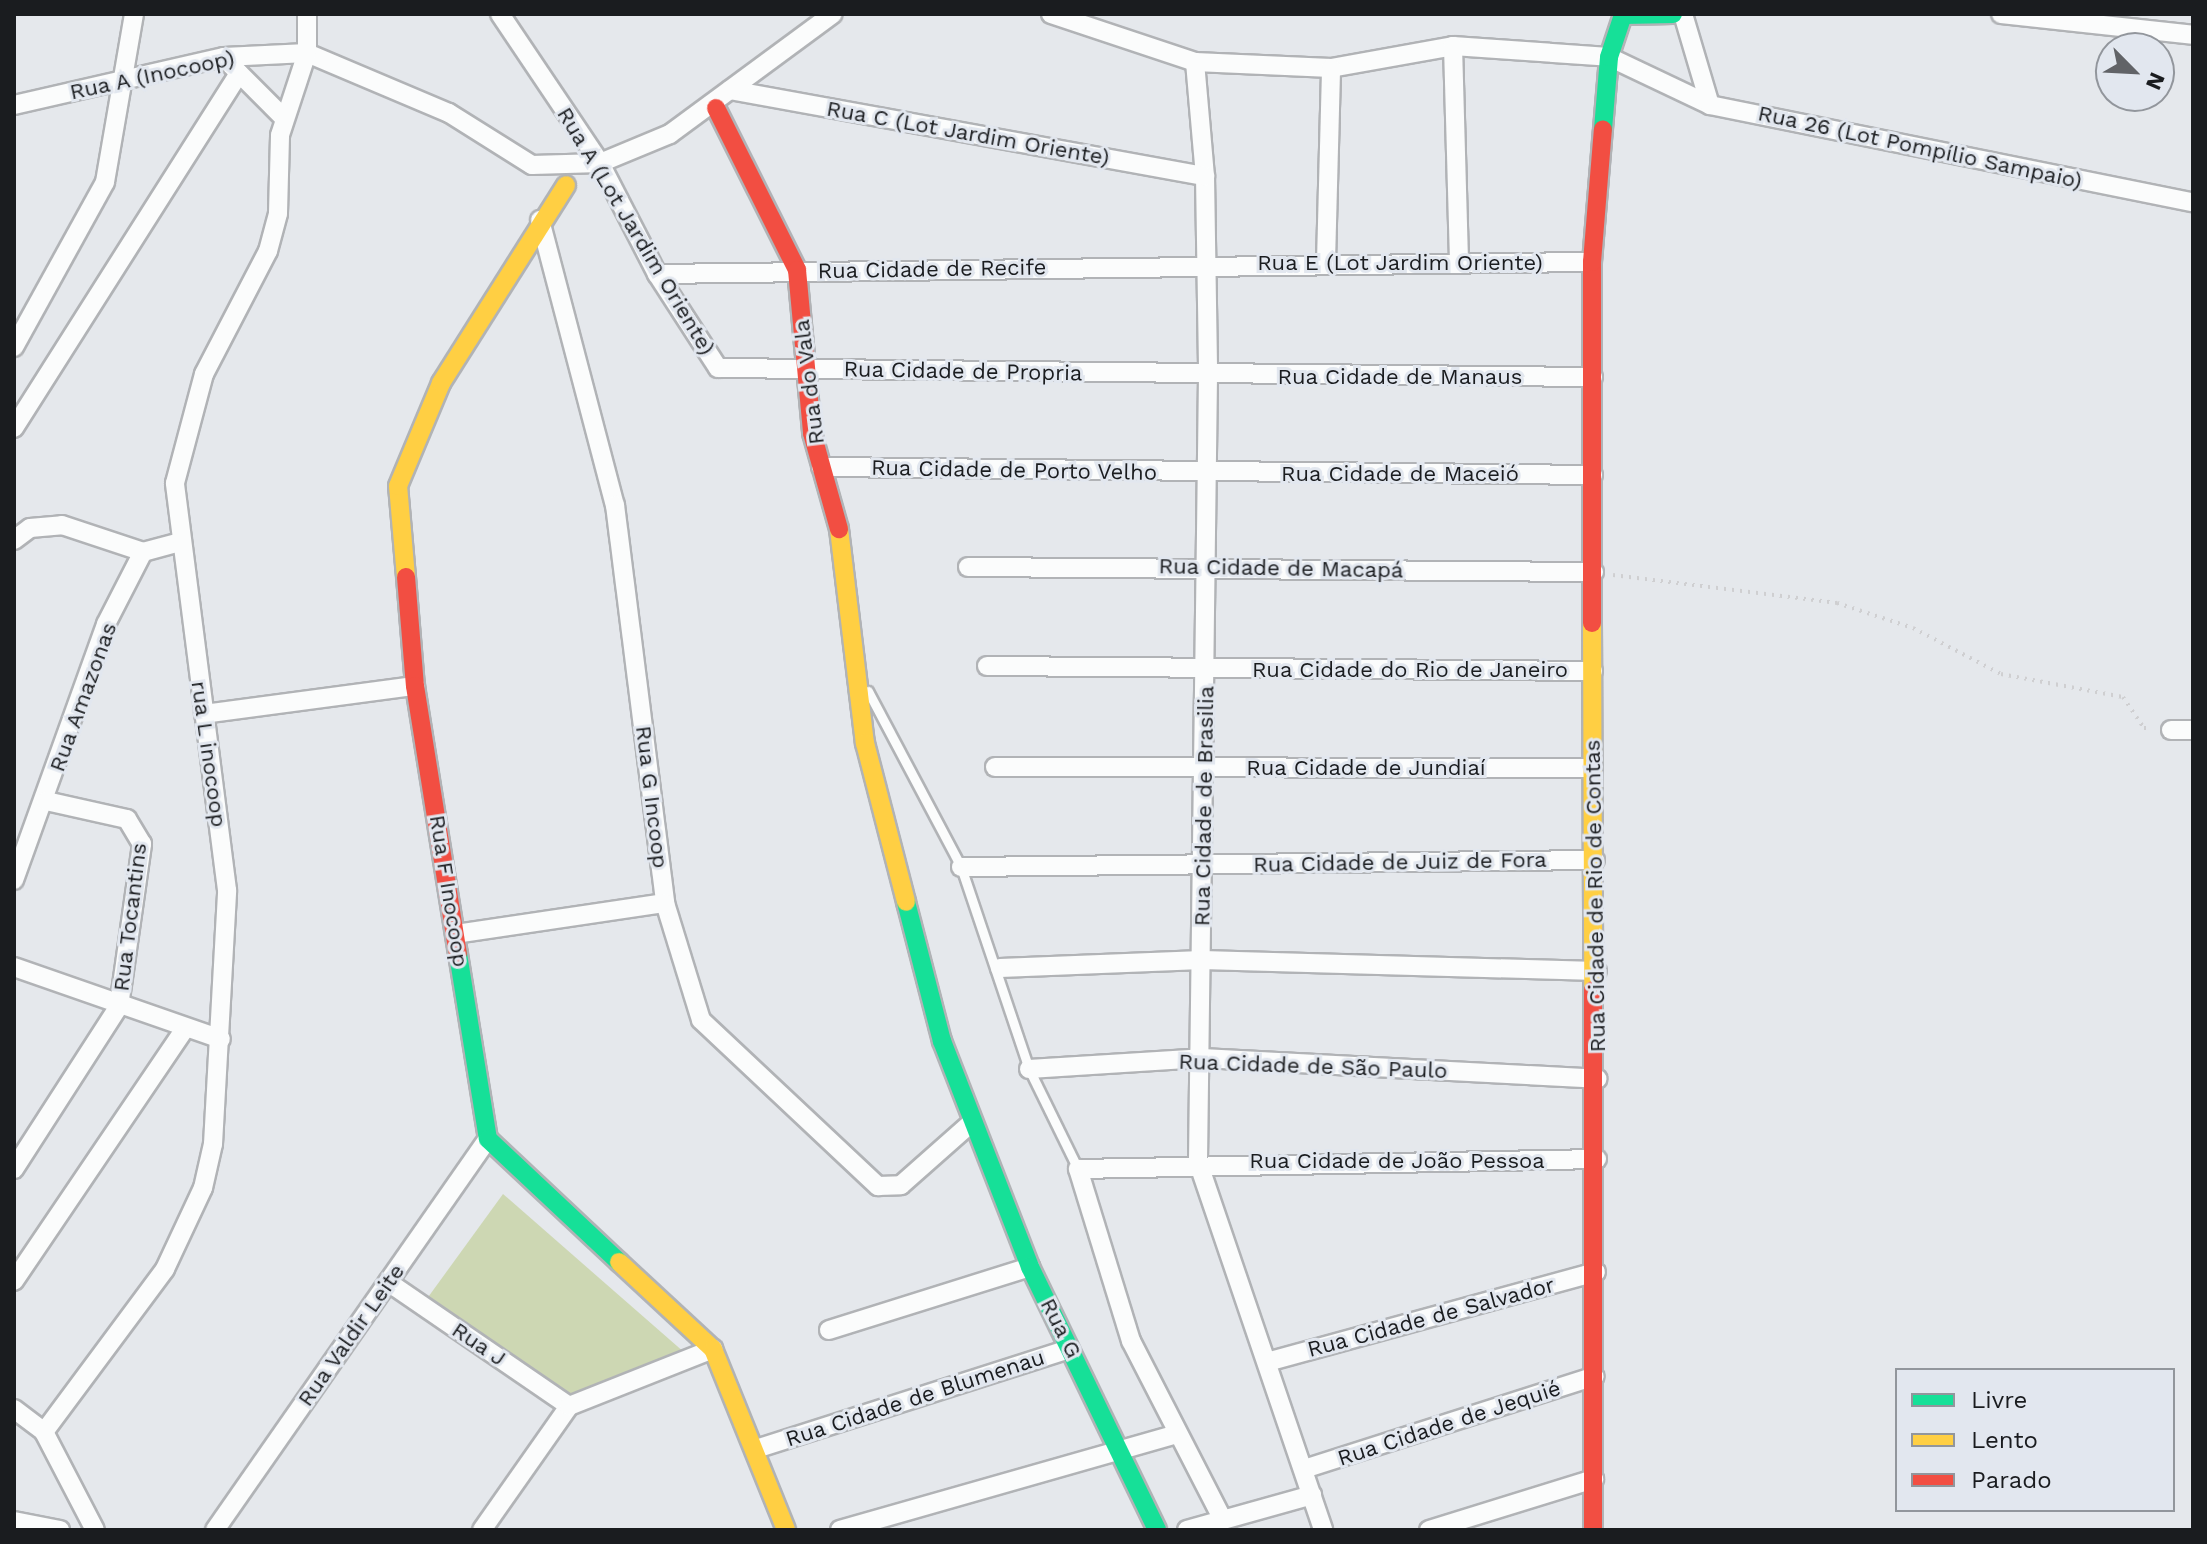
<!DOCTYPE html>
<meta charset="utf-8">
<style>
body{margin:0}
#map{position:relative;width:2207px;height:1544px;overflow:hidden;background:#e5e8ec;font-family:"Work Sans",sans-serif}
div>[style]{position:absolute}
[style*='--x']{left:calc(var(--x)*1px);top:calc(var(--y)*1px);width:calc(var(--w)*1px);rotate:calc(var(--a)*1deg)}
.green>*{inset:0;background:#cdd7b3}
.path>*{height:4px;margin-top:-2px;transform-origin:0;background:repeating-linear-gradient(90deg,#cfcfd1 0 2px,transparent 0 8px)}
.roads{filter:drop-shadow(2px 0 #b1b3b6) drop-shadow(-2px 0 #b1b3b6) drop-shadow(0 2px #b1b3b6) drop-shadow(0 -2px #b1b3b6)}
.lane>*{height:9px;margin:-4.5px;padding:0 4.5px;transform-origin:4.5px;border-radius:4.5px;background:#fbfcfc}
.street>*{height:18px;margin:-9px;padding:0 9px;transform-origin:9px;border-radius:9px;background:#fbfcfc}
.fast>*{height:18px;margin:-9px;padding:0 9px;transform-origin:9px;border-radius:9px;background:#16e098}
.slow>*{height:18px;margin:-9px;padding:0 9px;transform-origin:9px;border-radius:9px;background:#ffcf43}
.jam>*{height:18px;margin:-9px;padding:0 9px;transform-origin:9px;border-radius:9px;background:#f24e42}
span{translate:-50% -50%;white-space:nowrap;text-align:center;line-height:1.15;-webkit-text-stroke:6px #e2e7ef;paint-order:stroke}
.street-label{font-size:22px;color:#1a1c1f}
.frame{position:absolute;inset:0;border:16px solid #1a1c1f;pointer-events:none}
.legend{position:absolute;left:1895px;top:1368px;width:280px;height:144px;box-sizing:border-box;background:#e2e7ef;border:2px solid #92969c;margin:0;padding:10px 14px;list-style:none;font-size:24px;color:#1a1c1f}
.legend li{display:flex;align-items:center;gap:16px;height:40px}
.legend b{width:40px;border:2px solid #92969c}
.north{position:absolute;left:2095px;top:32px;width:80px;height:80px;box-sizing:border-box;background:#e2e7ef;border:2px solid #92969c;border-radius:50%;rotate:114deg;font-size:22px;font-weight:700;line-height:32px;text-align:center;color:#1a1c1f}
.north::after{content:'';display:block;margin:auto;width:28px;height:36px;background:#616367;clip-path:polygon(50% 0,100% 100%,50% 72%,0 100%)}
</style>
<div id="map">
<div class="green">
<div style="clip-path:polygon(503px 1194px,685px 1353px,572px 1403px,426px 1300px)"></div>
</div>
<div class="path">
<div style="--x:1613;--y:575;--w:226;--a:7.1"></div>
<div style="--x:1837;--y:603;--w:80;--a:18.2"></div>
<div style="--x:1913;--y:628;--w:99;--a:27.6"></div>
<div style="--x:2001;--y:674;--w:124;--a:10.7"></div>
<div style="--x:2123;--y:697;--w:37;--a:56"></div>
<div style="--x:2144;--y:728;--w:8;--a:0"></div>
</div>
<div class="roads">
<div class="lane">
<div style="--x:868;--y:691;--w:199;--a:62.1"></div>
<div style="--x:961;--y:867;--w:213;--a:71.4"></div>
<div style="--x:1029;--y:1069;--w:111;--a:63.9"></div>
</div>
<div class="street">
<div style="--x:500;--y:14;--w:179;--a:56.1"></div>
<div style="--x:600;--y:163;--w:125;--a:62.8"></div>
<div style="--x:657;--y:274;--w:112;--a:57"></div>
<div style="--x:718;--y:368;--w:875;--a:0.59"></div>
<div style="--x:1051;--y:14;--w:152;--a:18.4"></div>
<div style="--x:1195;--y:62;--w:136;--a:2.5"></div>
<div style="--x:1331;--y:68;--w:124;--a:-10.2"></div>
<div style="--x:1453;--y:46;--w:156;--a:4"></div>
<div style="--x:1609;--y:57;--w:112;--a:25.4"></div>
<div style="--x:1710;--y:105;--w:493;--a:11.4"></div>
<div style="--x:1683;--y:14;--w:95;--a:73.5"></div>
<div style="--x:2001;--y:14;--w:193;--a:6.2"></div>
<div style="--x:1453;--y:46;--w:217;--a:88.4"></div>
<div style="--x:1195;--y:62;--w:114;--a:85"></div>
<div style="--x:1205;--y:176;--w:200;--a:89.1"></div>
<div style="--x:1208;--y:376;--w:786;--a:90.73"></div>
<div style="--x:1198;--y:1162;--w:389;--a:71.2"></div>
<div style="--x:231;--y:65;--w:75;--a:45"></div>
<div style="--x:730;--y:90;--w:483;--a:10.3"></div>
<div style="--x:14;--y:105;--w:215;--a:-12.9"></div>
<div style="--x:224;--y:57;--w:83;--a:-2.8"></div>
<div style="--x:307;--y:53;--w:154;--a:22.9"></div>
<div style="--x:449;--y:113;--w:98;--a:32.1"></div>
<div style="--x:532;--y:165;--w:68;--a:-1.7"></div>
<div style="--x:600;--y:163;--w:76;--a:-22.5"></div>
<div style="--x:670;--y:134;--w:202;--a:-36.4"></div>
<div style="--x:540;--y:220;--w:295;--a:75.3"></div>
<div style="--x:615;--y:505;--w:401;--a:82.8"></div>
<div style="--x:665;--y:903;--w:122;--a:72.9"></div>
<div style="--x:701;--y:1020;--w:243;--a:43.2"></div>
<div style="--x:878;--y:1186;--w:23;--a:-2"></div>
<div style="--x:901;--y:1185;--w:94;--a:-41.5"></div>
<div style="--x:1326;--y:262;--w:194;--a:-88.5"></div>
<div style="--x:657;--y:274;--w:935;--a:-0.74"></div>
<div style="--x:14;--y:347;--w:188;--a:-61.1"></div>
<div style="--x:105;--y:182;--w:170;--a:-80.2"></div>
<div style="--x:14;--y:428;--w:420;--a:-57.6"></div>
<div style="--x:821;--y:467;--w:772;--a:0.59"></div>
<div style="--x:14;--y:540;--w:20;--a:-37"></div>
<div style="--x:30;--y:528;--w:32;--a:-5"></div>
<div style="--x:62;--y:525;--w:85;--a:18.4"></div>
<div style="--x:968;--y:567;--w:626;--a:0.46"></div>
<div style="--x:987;--y:666;--w:606;--a:0.47"></div>
<div style="--x:204;--y:714;--w:213;--a:-7.6"></div>
<div style="--x:2171;--y:730;--w:22;--a:0"></div>
<div style="--x:995;--y:767;--w:598;--a:0.1"></div>
<div style="--x:961;--y:867;--w:634;--a:-0.63"></div>
<div style="--x:14;--y:880;--w:272;--a:-70.2"></div>
<div style="--x:106;--y:624;--w:81;--a:-62.8"></div>
<div style="--x:143;--y:552;--w:38;--a:-15"></div>
<div style="--x:455;--y:934;--w:212;--a:-8.4"></div>
<div style="--x:14;--y:967;--w:219;--a:19.2"></div>
<div style="--x:1000;--y:968;--w:202;--a:-2.3"></div>
<div style="--x:1202;--y:960;--w:395;--a:1.6"></div>
<div style="--x:1029;--y:1069;--w:173;--a:-3.6"></div>
<div style="--x:1202;--y:1058;--w:396;--a:3"></div>
<div style="--x:14;--y:1169;--w:194;--a:-57.2"></div>
<div style="--x:119;--y:1006;--w:164;--a:-81.9"></div>
<div style="--x:142;--y:844;--w:29;--a:-121"></div>
<div style="--x:127;--y:819;--w:83;--a:-167.5"></div>
<div style="--x:14;--y:1281;--w:302;--a:-55.9"></div>
<div style="--x:388;--y:1282;--w:219;--a:34.4"></div>
<div style="--x:829;--y:1330;--w:211;--a:-17.4"></div>
<div style="--x:1267;--y:1362;--w:341;--a:-15.3"></div>
<div style="--x:14;--y:1409;--w:38;--a:37"></div>
<div style="--x:44;--y:1432;--w:110;--a:62.5"></div>
<div style="--x:44;--y:1432;--w:203;--a:-53.4"></div>
<div style="--x:165;--y:1269;--w:89;--a:-64.9"></div>
<div style="--x:203;--y:1188;--w:45;--a:-77.2"></div>
<div style="--x:213;--y:1144;--w:254;--a:-86.8"></div>
<div style="--x:227;--y:890;--w:410;--a:-97.3"></div>
<div style="--x:175;--y:483;--w:113;--a:-75.1"></div>
<div style="--x:204;--y:374;--w:139;--a:-62.5"></div>
<div style="--x:268;--y:251;--w:39;--a:-75"></div>
<div style="--x:278;--y:213;--w:78;--a:-88.5"></div>
<div style="--x:280;--y:135;--w:86;--a:-71.8"></div>
<div style="--x:307;--y:53;--w:39;--a:-90"></div>
<div style="--x:759;--y:1448;--w:326;--a:-17.7"></div>
<div style="--x:1304;--y:1469;--w:305;--a:-17.7"></div>
<div style="--x:1223;--y:1520;--w:201;--a:-117.2"></div>
<div style="--x:1131;--y:1341;--w:180;--a:-107.1"></div>
<div style="--x:1078;--y:1169;--w:519;--a:-1.1"></div>
<div style="--x:14;--y:1521;--w:47;--a:11.1"></div>
<div style="--x:215;--y:1530;--w:477;--a:-55.1"></div>
<div style="--x:482;--y:1530;--w:151;--a:-54.9"></div>
<div style="--x:569;--y:1406;--w:155;--a:-21.6"></div>
<div style="--x:840;--y:1530;--w:350;--a:-15.9"></div>
<div style="--x:1187;--y:1530;--w:130;--a:-15.6"></div>
<div style="--x:1429;--y:1530;--w:173;--a:-17.2"></div>
</div>
<div class="fast">
<div style="--x:1603;--y:129;--w:72;--a:-85.2"></div>
<div style="--x:1609;--y:57;--w:44;--a:-71.6"></div>
<div style="--x:1623;--y:15;--w:50;--a:-1.1"></div>
<div style="--x:906;--y:902;--w:144;--a:75.5"></div>
<div style="--x:942;--y:1041;--w:243;--a:68.7"></div>
<div style="--x:1030;--y:1267;--w:292;--a:64.2"></div>
<div style="--x:458;--y:954;--w:187;--a:80.8"></div>
<div style="--x:488;--y:1139;--w:180;--a:43.2"></div>
</div>
<div class="slow">
<div style="--x:839;--y:529;--w:216;--a:83.1"></div>
<div style="--x:865;--y:743;--w:164;--a:75.5"></div>
<div style="--x:406;--y:577;--w:91;--a:-95"></div>
<div style="--x:398;--y:486;--w:112;--a:-67.3"></div>
<div style="--x:441;--y:383;--w:234;--a:-57.7"></div>
<div style="--x:1592;--y:623;--w:367;--a:89.8"></div>
<div style="--x:619;--y:1262;--w:128;--a:42.8"></div>
<div style="--x:713;--y:1349;--w:195;--a:68"></div>
</div>
<div class="jam">
<div style="--x:716;--y:108;--w:181;--a:63.4"></div>
<div style="--x:797;--y:270;--w:164;--a:84.7"></div>
<div style="--x:812;--y:433;--w:100;--a:74.3"></div>
<div style="--x:406;--y:577;--w:109;--a:85.3"></div>
<div style="--x:415;--y:686;--w:271;--a:80.9"></div>
<div style="--x:1592;--y:623;--w:361;--a:-90"></div>
<div style="--x:1592;--y:262;--w:133;--a:-85.3"></div>
<div style="--x:1593;--y:990;--w:540;--a:90"></div>
</div>
</div>
<div class="street-label">
<span style="left:152px;top:75px;rotate:-12deg">Rua A (Inocoop)</span>
<span style="left:968px;top:133px;rotate:10deg">Rua C (Lot Jardim Oriente)</span>
<span style="left:1920px;top:147px;rotate:12deg">Rua 26 (Lot Pompílio Sampaio)</span>
<span style="left:636px;top:231px;rotate:59deg">Rua A (Lot Jardim Oriente)</span>
<span style="left:1400px;top:263px">Rua E (Lot Jardim Oriente)</span>
<span style="left:932px;top:269px;rotate:-1deg">Rua Cidade de Recife</span>
<span style="left:963px;top:371px;rotate:1deg">Rua Cidade de Propria</span>
<span style="left:1400px;top:377px">Rua Cidade de Manaus</span>
<span style="left:809px;top:382px;rotate:-97deg">Rua do Vala</span>
<span style="left:1014px;top:470px;rotate:1deg">Rua Cidade de Porto Velho</span>
<span style="left:1400px;top:474px">Rua Cidade de Maceió</span>
<span style="left:1281px;top:568px;rotate:1deg">Rua Cidade de Macapá</span>
<span style="left:1410px;top:670px">Rua Cidade do Rio de Janeiro</span>
<span style="left:83px;top:697px;rotate:-70deg">Rua Amazonas</span>
<span style="left:209px;top:754px;rotate:82deg">rua L inocoop</span>
<span style="left:1366px;top:768px">Rua Cidade de Jundiaí</span>
<span style="left:652px;top:797px;rotate:83deg">Rua G Incoop</span>
<span style="left:1204px;top:806px;rotate:-89deg">Rua Cidade de Brasilia</span>
<span style="left:1400px;top:862px;rotate:-1deg">Rua Cidade de Juiz de Fora</span>
<span style="left:449px;top:891px;rotate:81deg">Rua F Inocoop</span>
<span style="left:1595px;top:896px;rotate:-91deg">Rua Cidade de Rio de Contas</span>
<span style="left:130px;top:917px;rotate:-83deg">Rua Tocantins</span>
<span style="left:1313px;top:1066px;rotate:2deg">Rua Cidade de São Paulo</span>
<span style="left:1397px;top:1161px">Rua Cidade de João Pessoa</span>
<span style="left:1431px;top:1317px;rotate:-15deg">Rua Cidade de Salvador</span>
<span style="left:1061px;top:1328px;rotate:63deg">Rua G</span>
<span style="left:351px;top:1335px;rotate:-55deg">Rua Valdir Leite</span>
<span style="left:479px;top:1344px;rotate:34deg">Rua J</span>
<span style="left:915px;top:1398px;rotate:-18deg">Rua Cidade de Blumenau</span>
<span style="left:1449px;top:1423px;rotate:-18deg">Rua Cidade de Jequié</span>
</div>
<div class="frame"></div>
<ul class="legend">
<li><b style="height:10px;background:#16e098"></b>Livre</li>
<li><b style="height:10px;background:#ffcf43"></b>Lento</li>
<li><b style="height:10px;background:#f24e42"></b>Parado</li>
</ul>
<div class="north">N</div>
</div>
